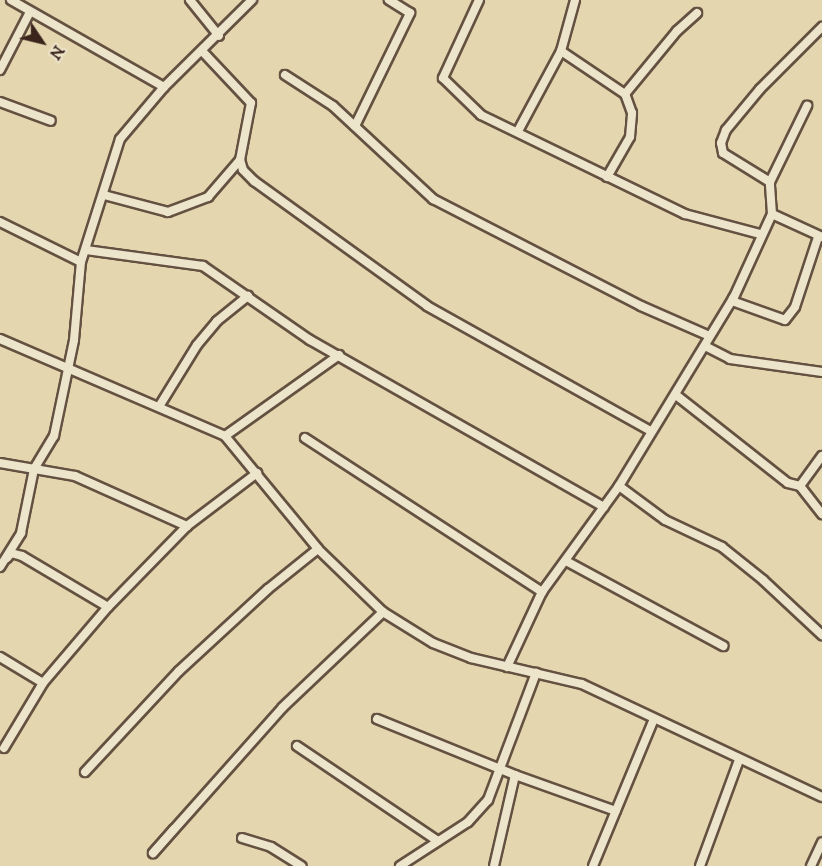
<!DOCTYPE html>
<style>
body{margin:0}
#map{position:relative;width:822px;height:866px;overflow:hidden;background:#e4d7af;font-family:"IM FELL DW Pica",serif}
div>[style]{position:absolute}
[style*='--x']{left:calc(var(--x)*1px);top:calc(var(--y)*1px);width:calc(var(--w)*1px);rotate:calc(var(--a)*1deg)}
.roads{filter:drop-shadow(2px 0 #645141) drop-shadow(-2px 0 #645141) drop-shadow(0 2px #645141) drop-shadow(0 -2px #645141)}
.street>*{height:8px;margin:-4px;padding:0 4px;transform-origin:4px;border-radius:4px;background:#ede5cb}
span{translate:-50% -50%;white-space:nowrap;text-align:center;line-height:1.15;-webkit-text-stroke:4.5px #ede5cb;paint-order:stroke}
.north{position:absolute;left:12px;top:12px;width:60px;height:60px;-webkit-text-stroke:4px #ede5cb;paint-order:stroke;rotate:125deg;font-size:16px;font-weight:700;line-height:24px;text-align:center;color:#3a241c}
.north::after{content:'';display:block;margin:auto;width:21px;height:27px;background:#3a241c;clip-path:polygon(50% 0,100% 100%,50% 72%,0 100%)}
</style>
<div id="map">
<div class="roads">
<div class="street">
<div style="--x:11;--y:0;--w:176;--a:29.6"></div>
<div style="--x:190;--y:0;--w:46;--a:51.1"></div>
<div style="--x:479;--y:0;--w:86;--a:114.8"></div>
<div style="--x:443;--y:78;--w:53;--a:44.2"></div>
<div style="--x:481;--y:115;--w:227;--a:25.9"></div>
<div style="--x:685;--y:214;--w:78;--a:14.9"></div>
<div style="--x:561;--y:51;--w:77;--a:33.9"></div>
<div style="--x:625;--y:94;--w:82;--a:-50.5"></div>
<div style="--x:677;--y:31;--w:27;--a:-42"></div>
<div style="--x:0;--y:70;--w:65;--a:-62.7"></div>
<div style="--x:285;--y:75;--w:57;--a:32.9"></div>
<div style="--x:333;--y:106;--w:137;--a:42.9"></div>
<div style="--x:433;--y:199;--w:234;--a:27.2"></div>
<div style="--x:641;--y:306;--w:72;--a:23.7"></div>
<div style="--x:0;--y:102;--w:54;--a:20.4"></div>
<div style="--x:355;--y:126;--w:126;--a:-64"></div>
<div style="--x:410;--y:13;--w:25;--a:-148"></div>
<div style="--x:518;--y:131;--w:91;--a:-61.7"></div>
<div style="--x:561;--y:51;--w:53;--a:-74.6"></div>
<div style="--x:240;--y:160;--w:10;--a:73"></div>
<div style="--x:243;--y:170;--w:16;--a:45"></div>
<div style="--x:254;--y:181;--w:213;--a:35.8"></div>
<div style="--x:427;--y:306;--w:257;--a:29.2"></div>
<div style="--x:607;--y:177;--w:46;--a:-60.1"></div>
<div style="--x:630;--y:137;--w:24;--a:-85"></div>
<div style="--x:632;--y:113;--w:20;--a:-110"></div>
<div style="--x:770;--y:182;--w:55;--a:-148.3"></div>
<div style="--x:723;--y:153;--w:10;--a:-101"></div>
<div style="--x:721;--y:143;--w:14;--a:-69"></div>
<div style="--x:726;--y:130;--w:53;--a:-50.3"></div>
<div style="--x:760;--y:89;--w:88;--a:-45"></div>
<div style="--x:104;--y:195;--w:66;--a:14.9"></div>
<div style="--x:168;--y:212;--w:43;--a:-20.6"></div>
<div style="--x:208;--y:197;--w:49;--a:-49.1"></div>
<div style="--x:240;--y:160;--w:58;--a:-79.1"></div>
<div style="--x:251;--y:103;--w:71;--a:-133.3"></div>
<div style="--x:772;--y:214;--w:55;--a:24.7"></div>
<div style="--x:0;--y:222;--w:90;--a:26.3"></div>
<div style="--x:86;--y:250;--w:118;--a:7.8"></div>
<div style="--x:203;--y:266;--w:130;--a:34.7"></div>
<div style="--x:310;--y:340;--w:338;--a:29.6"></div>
<div style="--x:733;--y:298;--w:3;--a:108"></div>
<div style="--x:732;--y:301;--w:56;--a:19.7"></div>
<div style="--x:785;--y:320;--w:16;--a:-52"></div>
<div style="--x:795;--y:307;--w:74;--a:-71.8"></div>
<div style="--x:0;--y:339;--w:245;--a:23.3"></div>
<div style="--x:225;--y:436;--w:146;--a:50.5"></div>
<div style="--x:318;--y:549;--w:91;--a:44.1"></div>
<div style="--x:383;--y:612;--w:59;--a:31.8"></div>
<div style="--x:433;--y:643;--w:41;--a:21.5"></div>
<div style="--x:471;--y:658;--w:114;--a:13.2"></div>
<div style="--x:582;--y:684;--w:265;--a:25.2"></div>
<div style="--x:705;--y:346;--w:28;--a:27"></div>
<div style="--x:730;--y:359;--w:93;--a:8"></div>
<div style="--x:676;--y:395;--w:142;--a:38.2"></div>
<div style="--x:788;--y:483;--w:12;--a:14"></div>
<div style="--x:800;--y:486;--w:36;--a:52"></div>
<div style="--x:160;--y:405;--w:70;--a:-58.3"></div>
<div style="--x:197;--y:345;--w:31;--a:-50"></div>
<div style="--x:217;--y:321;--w:40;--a:-39"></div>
<div style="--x:225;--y:436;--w:140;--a:-35.4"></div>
<div style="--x:305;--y:438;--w:283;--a:33"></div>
<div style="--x:0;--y:463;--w:76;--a:9.8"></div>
<div style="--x:75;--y:476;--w:123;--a:24.1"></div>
<div style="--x:619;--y:486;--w:57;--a:36.5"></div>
<div style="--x:665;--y:520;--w:63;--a:25.3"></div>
<div style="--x:722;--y:547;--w:53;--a:38.8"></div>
<div style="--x:763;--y:580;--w:81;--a:43"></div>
<div style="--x:800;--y:486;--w:37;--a:-54"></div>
<div style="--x:7;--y:558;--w:6;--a:-51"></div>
<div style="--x:11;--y:553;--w:11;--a:15"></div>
<div style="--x:22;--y:556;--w:100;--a:30.7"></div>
<div style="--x:566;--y:561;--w:179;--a:28.4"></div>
<div style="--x:0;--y:567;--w:40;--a:-58"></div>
<div style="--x:21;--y:533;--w:65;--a:-78.5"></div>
<div style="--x:34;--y:469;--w:39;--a:-59"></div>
<div style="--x:54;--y:436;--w:98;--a:-78.2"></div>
<div style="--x:74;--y:340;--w:78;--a:-84.9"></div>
<div style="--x:81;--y:262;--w:129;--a:-72.4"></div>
<div style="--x:120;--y:139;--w:68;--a:-49.8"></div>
<div style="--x:164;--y:87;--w:124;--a:-44.7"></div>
<div style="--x:0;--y:657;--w:50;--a:31.2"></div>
<div style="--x:507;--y:667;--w:83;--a:-65"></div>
<div style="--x:542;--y:592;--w:131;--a:-54"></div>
<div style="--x:619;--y:486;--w:221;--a:-58.7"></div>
<div style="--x:734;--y:297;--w:91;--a:-65.4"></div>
<div style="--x:772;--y:214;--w:32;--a:-94"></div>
<div style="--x:770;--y:182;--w:85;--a:-64"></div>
<div style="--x:377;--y:719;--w:149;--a:22.1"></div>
<div style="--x:515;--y:775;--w:93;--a:103"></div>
<div style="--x:297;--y:746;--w:170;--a:34"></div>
<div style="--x:4;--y:748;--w:76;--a:-59"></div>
<div style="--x:43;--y:683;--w:100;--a:-49.5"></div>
<div style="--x:108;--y:607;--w:113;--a:-45.7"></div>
<div style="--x:187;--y:526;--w:88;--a:-37.1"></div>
<div style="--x:85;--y:772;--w:138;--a:-47.1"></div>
<div style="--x:179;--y:671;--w:121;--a:-42.7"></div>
<div style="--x:268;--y:589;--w:64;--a:-38.7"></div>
<div style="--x:515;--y:775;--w:107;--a:19.6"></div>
<div style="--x:174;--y:829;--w:32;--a:131"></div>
<div style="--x:153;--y:853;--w:195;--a:-48.3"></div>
<div style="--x:283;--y:707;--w:138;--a:-43.5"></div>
<div style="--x:242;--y:838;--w:30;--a:17"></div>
<div style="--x:271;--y:847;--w:36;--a:32"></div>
<div style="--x:400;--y:866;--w:81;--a:-32.9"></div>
<div style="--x:468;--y:822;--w:30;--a:-48"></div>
<div style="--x:488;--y:800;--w:136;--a:-69.3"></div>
<div style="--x:593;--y:866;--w:157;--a:-67.5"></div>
<div style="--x:700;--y:866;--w:113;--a:-69.8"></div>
<div style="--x:811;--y:866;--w:26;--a:-65"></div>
</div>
</div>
<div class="north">N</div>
</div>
